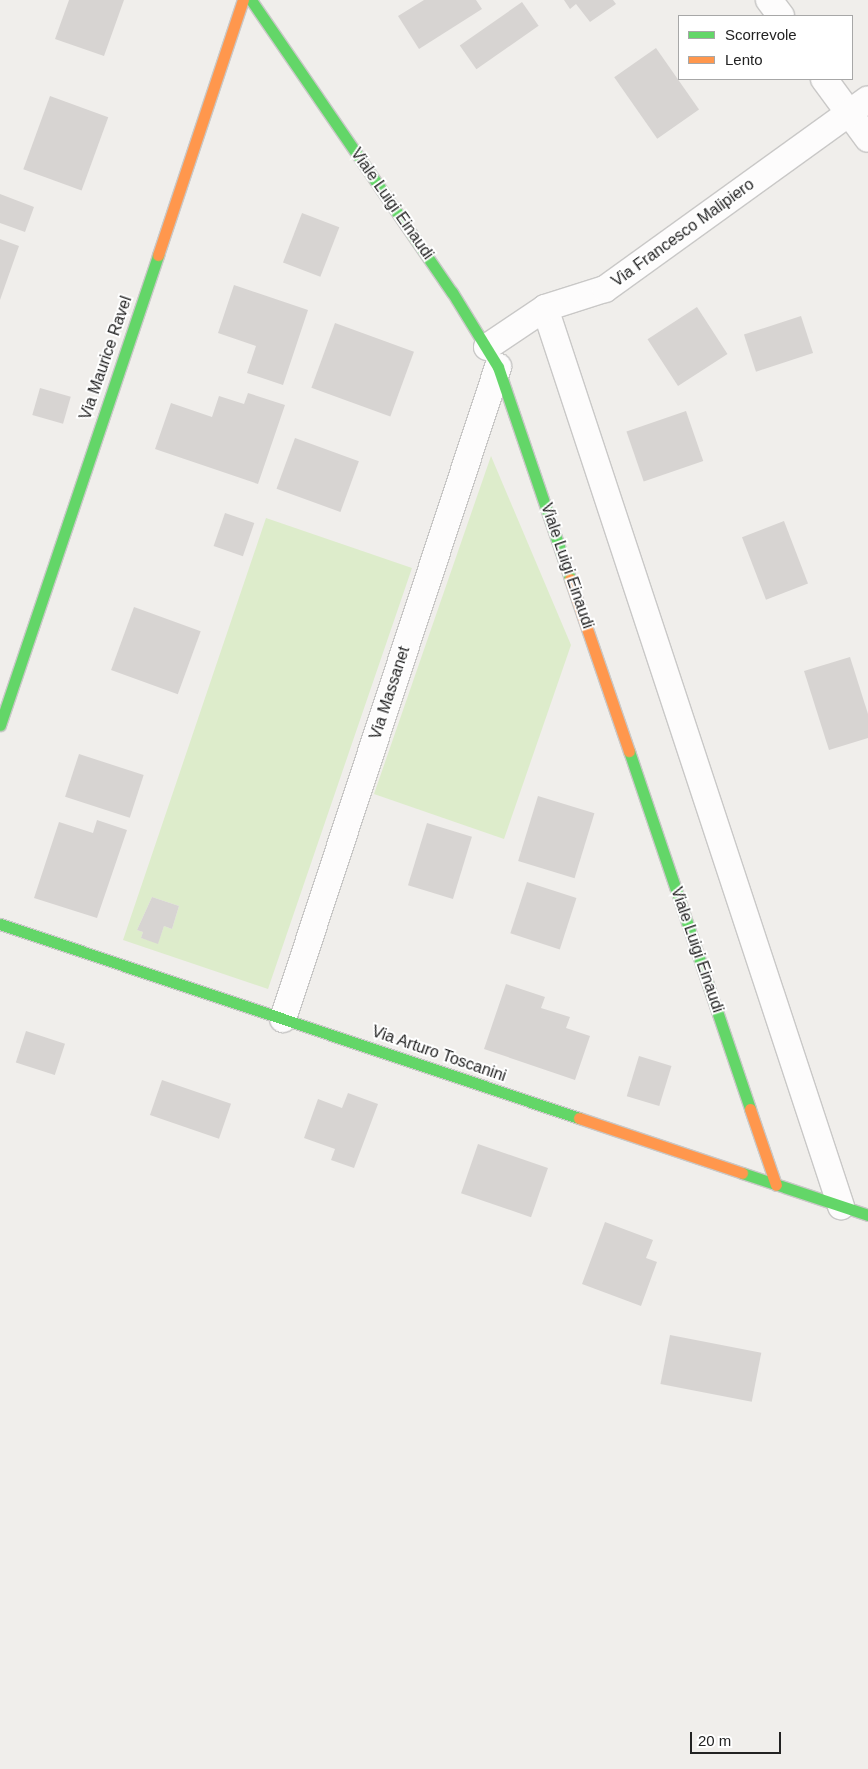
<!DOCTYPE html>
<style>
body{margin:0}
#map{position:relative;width:868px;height:1769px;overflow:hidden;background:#f0eeeb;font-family:Arial,sans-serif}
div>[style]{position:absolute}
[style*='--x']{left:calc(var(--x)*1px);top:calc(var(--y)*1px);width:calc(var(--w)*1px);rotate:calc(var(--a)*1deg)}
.grass>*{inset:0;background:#ddeccb}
.building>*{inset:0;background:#d7d4d2;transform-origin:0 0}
.roads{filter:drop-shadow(1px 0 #c9c8c7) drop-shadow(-1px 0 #c9c8c7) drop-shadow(0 1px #c9c8c7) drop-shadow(0 -1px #c9c8c7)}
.street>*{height:26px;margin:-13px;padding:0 13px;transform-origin:13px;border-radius:13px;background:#fdfcfc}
.fast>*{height:11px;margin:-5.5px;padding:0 5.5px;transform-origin:5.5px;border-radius:5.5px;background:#63d668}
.slow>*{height:11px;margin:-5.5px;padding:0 5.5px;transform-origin:5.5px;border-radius:5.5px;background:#ff974d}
span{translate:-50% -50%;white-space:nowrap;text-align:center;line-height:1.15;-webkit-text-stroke:4px #fff;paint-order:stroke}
.street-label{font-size:16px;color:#222}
.legend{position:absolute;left:678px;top:15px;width:175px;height:65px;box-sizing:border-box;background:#fff;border:1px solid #a7a7a7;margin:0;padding:6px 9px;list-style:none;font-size:15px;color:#222}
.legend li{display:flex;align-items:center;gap:10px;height:25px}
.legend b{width:25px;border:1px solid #a7a7a7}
.scale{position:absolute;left:690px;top:1732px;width:91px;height:22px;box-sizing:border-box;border:2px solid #222;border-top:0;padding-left:6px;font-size:15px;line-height:18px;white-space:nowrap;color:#222;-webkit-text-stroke:4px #fff;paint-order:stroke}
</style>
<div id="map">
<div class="grass">
<div style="clip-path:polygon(491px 456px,571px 645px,504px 839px,374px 794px)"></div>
<div style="clip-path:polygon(evenodd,266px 518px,412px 568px,268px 989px,123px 940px,266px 518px,152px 897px,179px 906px,172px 929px,164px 926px,158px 943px,141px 938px,143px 932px,137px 930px,152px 897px)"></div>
</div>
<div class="building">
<div style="clip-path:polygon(69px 0,124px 0,104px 56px,55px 39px)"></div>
<div style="clip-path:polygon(424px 0,476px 0,482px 9px,419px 49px,398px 16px)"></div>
<div style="clip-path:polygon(564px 0,613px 0,616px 4px,590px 22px,576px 4px,570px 9px)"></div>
<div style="left:522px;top:2px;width:29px;height:76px;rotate:55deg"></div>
<div style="left:656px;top:48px;width:75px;height:51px;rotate:55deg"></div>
<div style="left:50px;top:96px;width:62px;height:78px;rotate:20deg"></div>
<div style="clip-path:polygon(0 194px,34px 207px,25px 232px,0 223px)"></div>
<div style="left:302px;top:213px;width:40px;height:53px;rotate:21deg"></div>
<div style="clip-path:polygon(0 239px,19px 246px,0 300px)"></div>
<div style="clip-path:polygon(234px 285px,308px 310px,283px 385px,247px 373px,256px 346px,218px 333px)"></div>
<div style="left:697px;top:307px;width:56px;height:59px;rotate:57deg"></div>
<div style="left:801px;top:316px;width:39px;height:60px;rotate:72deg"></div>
<div style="left:335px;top:323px;width:84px;height:69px;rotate:20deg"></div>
<div style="left:40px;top:388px;width:32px;height:28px;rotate:16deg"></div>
<div style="clip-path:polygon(248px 393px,285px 405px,258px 484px,155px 449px,171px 403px,212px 417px,219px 396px,244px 404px)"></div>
<div style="left:686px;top:411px;width:53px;height:63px;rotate:71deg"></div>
<div style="left:295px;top:438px;width:68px;height:54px;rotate:20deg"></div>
<div style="left:225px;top:513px;width:31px;height:35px;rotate:19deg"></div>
<div style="left:784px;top:521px;width:67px;height:45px;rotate:69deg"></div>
<div style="left:134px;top:607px;width:71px;height:67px;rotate:20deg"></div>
<div style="clip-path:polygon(850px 657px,868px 714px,868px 738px,829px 750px,804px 671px)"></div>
<div style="left:79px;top:754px;width:68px;height:45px;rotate:18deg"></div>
<div style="left:538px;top:796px;width:59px;height:68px;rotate:17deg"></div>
<div style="clip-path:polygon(97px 820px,127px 830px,97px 918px,34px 898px,59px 822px,93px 833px)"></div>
<div style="left:427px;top:823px;width:47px;height:65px;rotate:17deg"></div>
<div style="left:527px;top:882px;width:52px;height:54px;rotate:18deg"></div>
<div style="clip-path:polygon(152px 897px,179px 906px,172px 929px,164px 926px,158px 944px,141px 938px,143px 932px,137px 930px)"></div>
<div style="clip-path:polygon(506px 984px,545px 997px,541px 1008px,570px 1017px,566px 1028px,590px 1036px,575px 1080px,484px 1049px)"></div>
<div style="left:26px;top:1031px;width:41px;height:33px;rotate:18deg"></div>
<div style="left:639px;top:1056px;width:34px;height:42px;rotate:17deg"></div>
<div style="left:162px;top:1080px;width:73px;height:37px;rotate:19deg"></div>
<div style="clip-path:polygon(348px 1093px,378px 1104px,354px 1168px,331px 1160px,335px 1149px,304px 1138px,318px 1099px,342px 1108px)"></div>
<div style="left:478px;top:1144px;width:74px;height:52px;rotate:19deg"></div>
<div style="clip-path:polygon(605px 1222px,653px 1240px,646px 1258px,657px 1262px,641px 1306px,582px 1284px)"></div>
<div style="left:670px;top:1335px;width:93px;height:50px;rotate:11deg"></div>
</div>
<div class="roads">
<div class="street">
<div style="--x:769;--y:0;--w:20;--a:53"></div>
<div style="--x:824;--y:79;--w:74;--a:53.7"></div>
<div style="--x:545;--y:308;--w:946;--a:71.76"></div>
<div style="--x:487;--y:347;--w:70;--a:-33.9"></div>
<div style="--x:545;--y:308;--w:63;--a:-17.6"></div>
<div style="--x:605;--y:289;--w:324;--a:-35.8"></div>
<div style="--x:283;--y:1019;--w:687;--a:-71.75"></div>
</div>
<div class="fast">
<div style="--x:251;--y:0;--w:354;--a:55.5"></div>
<div style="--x:452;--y:292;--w:88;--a:58.5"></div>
<div style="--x:498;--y:367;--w:224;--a:71.2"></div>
<div style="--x:0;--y:725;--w:496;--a:-71.4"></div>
<div style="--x:629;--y:751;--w:378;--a:71.3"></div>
<div style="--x:0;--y:924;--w:611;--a:18.52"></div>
<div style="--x:742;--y:1173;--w:133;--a:18.4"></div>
</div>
<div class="slow">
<div style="--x:158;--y:255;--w:269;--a:-71.6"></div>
<div style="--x:570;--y:579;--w:182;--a:71.1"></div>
<div style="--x:750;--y:1109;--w:80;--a:71.1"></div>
<div style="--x:579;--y:1118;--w:172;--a:18.6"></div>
</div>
</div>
<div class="street-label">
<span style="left:392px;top:204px;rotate:55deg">Viale Luigi Einaudi</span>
<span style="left:683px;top:233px;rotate:-36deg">Via Francesco Malipiero</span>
<span style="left:106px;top:358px;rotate:-71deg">Via Maurice Ravel</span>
<span style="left:567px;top:566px;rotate:71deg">Viale Luigi Einaudi</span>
<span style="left:390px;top:693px;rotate:-72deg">Via Massanet</span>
<span style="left:697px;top:950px;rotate:71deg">Viale Luigi Einaudi</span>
<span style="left:439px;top:1054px;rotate:19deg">Via Arturo Toscanini</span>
</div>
<ul class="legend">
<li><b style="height:6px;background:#63d668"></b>Scorrevole</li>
<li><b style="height:6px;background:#ff974d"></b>Lento</li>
</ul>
<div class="scale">20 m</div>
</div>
